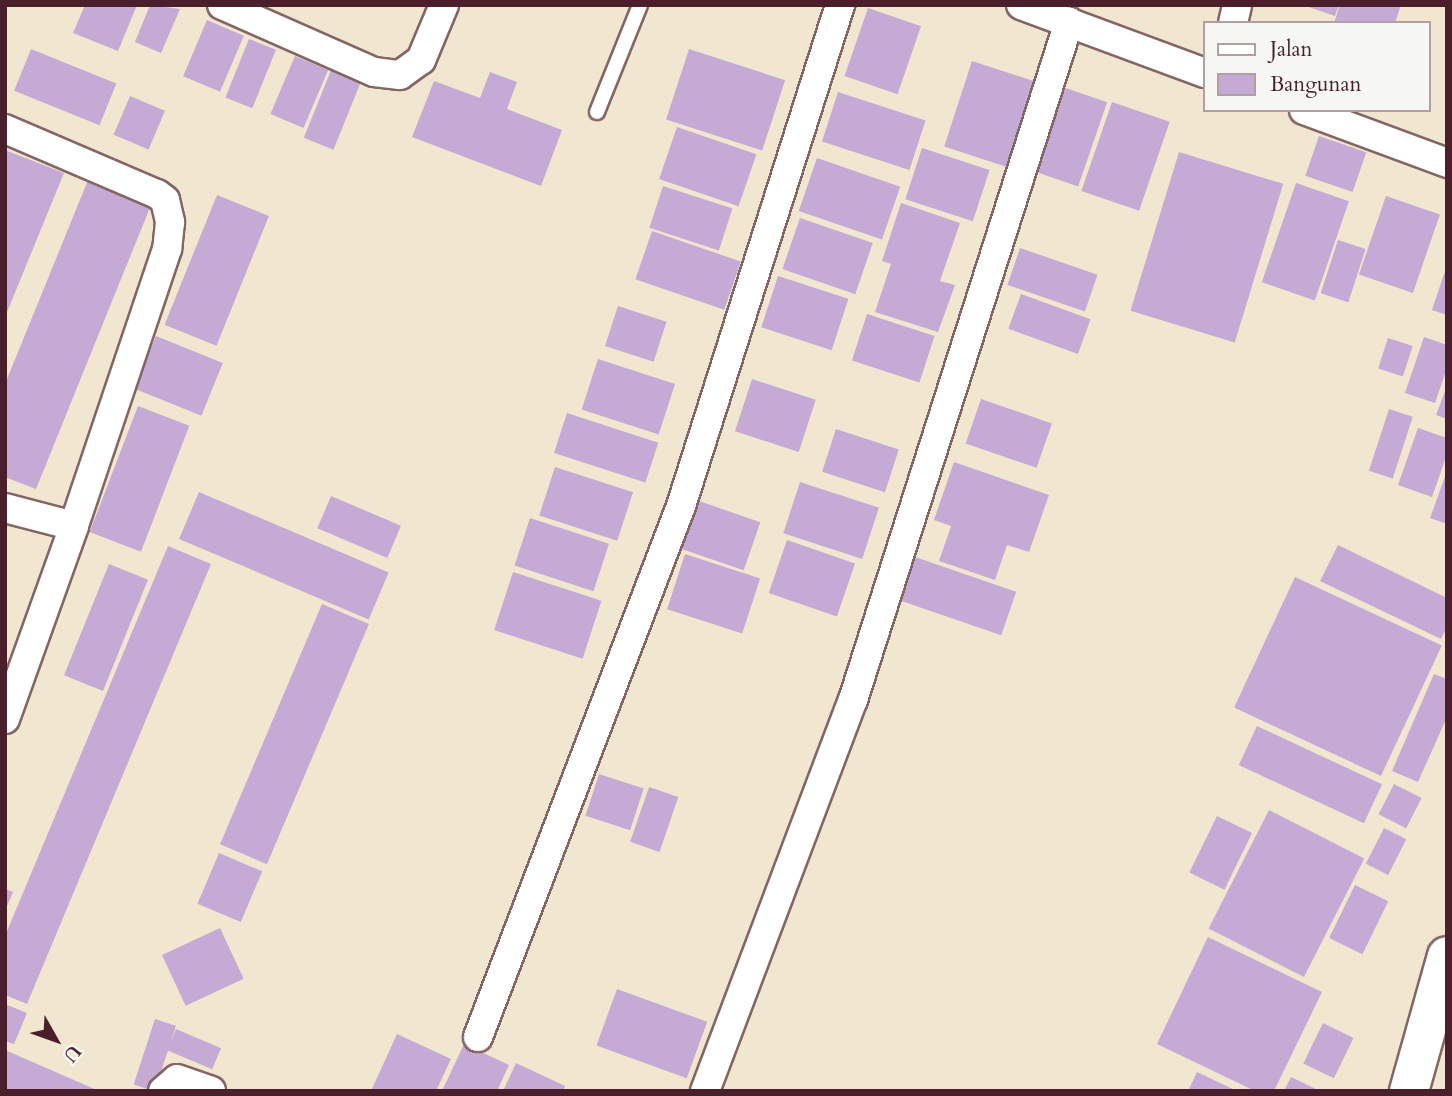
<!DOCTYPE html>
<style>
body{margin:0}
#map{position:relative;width:1452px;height:1096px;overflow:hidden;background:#f1e6cf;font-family:Cardo,serif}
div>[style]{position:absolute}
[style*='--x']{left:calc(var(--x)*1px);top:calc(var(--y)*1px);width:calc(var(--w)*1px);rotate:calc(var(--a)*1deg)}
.building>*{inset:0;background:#c5aad5;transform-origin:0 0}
.roads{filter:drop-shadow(2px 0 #846564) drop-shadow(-2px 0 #846564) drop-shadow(0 2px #846564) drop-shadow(0 -2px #846564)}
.service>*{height:14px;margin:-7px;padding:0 7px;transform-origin:7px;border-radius:7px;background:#fff}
.minor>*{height:28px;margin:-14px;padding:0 14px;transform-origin:14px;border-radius:14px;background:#fff}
.trunk>*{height:38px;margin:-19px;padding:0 19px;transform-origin:19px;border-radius:19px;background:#fff}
span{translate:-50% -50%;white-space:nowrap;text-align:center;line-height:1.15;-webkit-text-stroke:5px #f6f6f2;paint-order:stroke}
.frame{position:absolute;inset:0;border:7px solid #4a1f2b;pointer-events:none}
.legend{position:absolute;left:1203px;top:21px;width:228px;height:91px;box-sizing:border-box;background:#f6f6f2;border:2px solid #b1a0a2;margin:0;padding:9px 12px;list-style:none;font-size:21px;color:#4a1f2b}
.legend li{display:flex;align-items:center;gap:14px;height:35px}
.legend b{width:35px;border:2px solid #b1a0a2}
.north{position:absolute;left:21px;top:1005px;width:70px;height:70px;-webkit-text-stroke:5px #f6f6f2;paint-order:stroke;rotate:130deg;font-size:19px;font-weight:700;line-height:28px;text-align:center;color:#4a1f2b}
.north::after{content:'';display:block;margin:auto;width:24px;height:32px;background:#4a1f2b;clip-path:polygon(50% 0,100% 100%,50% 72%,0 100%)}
</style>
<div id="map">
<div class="building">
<div style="clip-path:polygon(85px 5px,137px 5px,118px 51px,73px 33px)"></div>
<div style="clip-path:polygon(150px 5px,180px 9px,161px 53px,135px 42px)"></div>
<div style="clip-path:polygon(1303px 5px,1339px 5px,1335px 16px)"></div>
<div style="clip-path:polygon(1340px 5px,1401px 5px,1395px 23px,1334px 23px)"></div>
<div style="left:868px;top:8px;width:56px;height:72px;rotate:19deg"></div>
<div style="left:207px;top:20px;width:40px;height:61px;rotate:23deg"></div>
<div style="left:249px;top:39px;width:29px;height:63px;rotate:22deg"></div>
<div style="left:31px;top:49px;width:92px;height:45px;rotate:22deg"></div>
<div style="left:689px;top:49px;width:101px;height:74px;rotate:18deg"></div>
<div style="left:295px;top:56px;width:36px;height:63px;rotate:23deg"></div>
<div style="left:336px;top:58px;width:32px;height:86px;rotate:22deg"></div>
<div style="left:972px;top:61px;width:67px;height:90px;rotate:18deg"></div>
<div style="clip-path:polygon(490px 72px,517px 82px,507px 109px,562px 130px,541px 186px,412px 137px,434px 81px,480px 98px)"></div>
<div style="left:1057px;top:85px;width:53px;height:89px;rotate:19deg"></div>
<div style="left:838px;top:92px;width:92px;height:52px;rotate:18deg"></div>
<div style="left:130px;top:96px;width:38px;height:42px;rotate:23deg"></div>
<div style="left:1112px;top:102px;width:61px;height:94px;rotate:19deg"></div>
<div style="left:677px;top:127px;width:84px;height:55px;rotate:19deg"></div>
<div style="left:1319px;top:136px;width:50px;height:42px;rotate:19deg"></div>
<div style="left:922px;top:148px;width:71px;height:54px;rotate:18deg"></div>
<div style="clip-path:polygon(5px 150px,64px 173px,5px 317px)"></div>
<div style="left:1179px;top:152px;width:109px;height:166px;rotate:17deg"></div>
<div style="left:817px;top:158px;width:88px;height:56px;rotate:19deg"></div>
<div style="clip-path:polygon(88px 180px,151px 205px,36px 489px,5px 477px,5px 384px)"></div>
<div style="left:1296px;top:183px;width:56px;height:105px;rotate:19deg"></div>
<div style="left:663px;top:186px;width:73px;height:44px;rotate:18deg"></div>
<div style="left:217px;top:195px;width:56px;height:140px;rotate:22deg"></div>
<div style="left:1386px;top:196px;width:57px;height:83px;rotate:19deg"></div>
<div style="clip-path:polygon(901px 203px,960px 223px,940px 281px,955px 285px,938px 332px,875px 312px,891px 264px,882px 261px)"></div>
<div style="left:800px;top:218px;width:77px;height:54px;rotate:19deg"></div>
<div style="left:652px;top:231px;width:94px;height:51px;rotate:19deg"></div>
<div style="left:1338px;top:240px;width:29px;height:56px;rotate:18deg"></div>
<div style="left:1020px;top:248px;width:82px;height:39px;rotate:19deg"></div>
<div style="clip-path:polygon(1446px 268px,1447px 268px,1447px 315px,1432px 310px)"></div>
<div style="left:778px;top:276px;width:74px;height:54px;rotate:18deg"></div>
<div style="left:1021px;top:294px;width:74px;height:37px;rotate:20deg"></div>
<div style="left:618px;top:306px;width:51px;height:42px;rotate:18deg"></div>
<div style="left:867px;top:314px;width:71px;height:49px;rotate:18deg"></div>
<div style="left:156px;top:336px;width:72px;height:57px;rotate:22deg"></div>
<div style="clip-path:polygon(1424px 337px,1447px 345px,1447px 368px,1435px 403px,1405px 393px)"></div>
<div style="left:1388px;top:338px;width:26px;height:32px;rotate:18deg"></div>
<div style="left:598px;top:359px;width:81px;height:53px;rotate:18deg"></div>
<div style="left:752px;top:379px;width:67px;height:55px;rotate:18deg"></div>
<div style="clip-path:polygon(1447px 386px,1447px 419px,1436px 415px)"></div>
<div style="left:981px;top:399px;width:75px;height:47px;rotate:19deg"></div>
<div style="left:138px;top:406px;width:55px;height:135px;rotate:21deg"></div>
<div style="left:1389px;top:409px;width:25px;height:65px;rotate:18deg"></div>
<div style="left:567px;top:413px;width:96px;height:42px;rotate:18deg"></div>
<div style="clip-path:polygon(1418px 428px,1447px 438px,1447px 454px,1432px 497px,1398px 485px)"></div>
<div style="left:836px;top:429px;width:66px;height:45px;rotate:18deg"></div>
<div style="clip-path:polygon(954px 462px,1049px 495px,1029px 552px,1007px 545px,995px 580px,939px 561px,951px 526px,934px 520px)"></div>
<div style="left:555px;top:467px;width:82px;height:51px;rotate:18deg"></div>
<div style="clip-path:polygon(1447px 471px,1447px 524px,1430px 518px)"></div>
<div style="left:800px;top:482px;width:83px;height:54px;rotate:18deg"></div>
<div style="left:199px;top:492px;width:206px;height:51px;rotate:23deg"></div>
<div style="left:331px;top:496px;width:76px;height:35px;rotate:23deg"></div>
<div style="left:696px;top:500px;width:68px;height:51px;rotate:19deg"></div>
<div style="left:530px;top:518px;width:83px;height:50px;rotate:18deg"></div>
<div style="left:787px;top:540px;width:72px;height:56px;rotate:19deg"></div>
<div style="clip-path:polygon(1338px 545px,1447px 598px,1447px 627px,1441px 639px,1320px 581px)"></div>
<div style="clip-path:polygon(168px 546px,211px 564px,27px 1004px,5px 995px,5px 936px)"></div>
<div style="left:685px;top:554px;width:79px;height:58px;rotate:18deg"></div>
<div style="left:915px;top:557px;width:107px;height:46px;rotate:19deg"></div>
<div style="left:109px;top:564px;width:42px;height:120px;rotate:22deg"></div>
<div style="left:513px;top:572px;width:93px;height:61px;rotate:18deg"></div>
<div style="left:1295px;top:577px;width:162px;height:144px;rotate:25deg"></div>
<div style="left:322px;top:604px;width:51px;height:261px;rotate:23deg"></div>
<div style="clip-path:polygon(1434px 674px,1447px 679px,1447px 717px,1418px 782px,1392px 771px)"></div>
<div style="left:1257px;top:726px;width:138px;height:43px;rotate:25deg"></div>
<div style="left:599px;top:774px;width:47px;height:44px;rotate:18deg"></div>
<div style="left:1394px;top:784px;width:31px;height:34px;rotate:27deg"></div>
<div style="left:649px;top:787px;width:31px;height:58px;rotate:19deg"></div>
<div style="left:1269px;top:810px;width:107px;height:133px;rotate:27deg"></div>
<div style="left:1217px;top:816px;width:39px;height:63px;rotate:26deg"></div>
<div style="left:1384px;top:828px;width:25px;height:40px;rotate:27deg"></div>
<div style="left:219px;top:853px;width:47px;height:55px;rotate:23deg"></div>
<div style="left:1355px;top:885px;width:37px;height:59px;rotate:26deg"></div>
<div style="clip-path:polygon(5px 889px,13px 892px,5px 911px)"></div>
<div style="left:220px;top:928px;width:56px;height:64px;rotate:65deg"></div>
<div style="clip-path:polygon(1208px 937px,1322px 992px,1274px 1091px,1255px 1091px,1157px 1044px)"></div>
<div style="left:617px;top:989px;width:96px;height:60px;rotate:20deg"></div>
<div style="clip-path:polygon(5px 1004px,27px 1013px,14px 1044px,5px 1041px)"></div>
<div style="left:155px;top:1019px;width:22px;height:69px;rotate:18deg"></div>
<div style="left:1323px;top:1023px;width:34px;height:45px;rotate:26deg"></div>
<div style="left:176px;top:1029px;width:49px;height:23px;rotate:23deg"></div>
<div style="clip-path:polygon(397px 1034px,451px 1059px,436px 1091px,371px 1091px)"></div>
<div style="clip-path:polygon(464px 1044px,509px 1065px,497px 1091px,442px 1091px)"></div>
<div style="clip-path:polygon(5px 1050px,99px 1091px,5px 1091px)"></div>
<div style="clip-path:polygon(516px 1063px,565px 1086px,563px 1091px,503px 1091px)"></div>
<div style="clip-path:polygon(1197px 1072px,1237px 1091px,1188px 1091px)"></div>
<div style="clip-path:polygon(1291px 1077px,1320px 1091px,1284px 1091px)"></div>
</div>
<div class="roads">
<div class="service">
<div style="--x:597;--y:112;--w:115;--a:-68.1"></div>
</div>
<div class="minor">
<div style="--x:222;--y:5;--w:166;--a:23.8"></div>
<div style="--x:374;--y:72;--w:26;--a:7"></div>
<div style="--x:400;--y:75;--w:26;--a:-36"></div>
<div style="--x:421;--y:60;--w:60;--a:-67.3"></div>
<div style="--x:1021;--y:5;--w:196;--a:20.3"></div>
<div style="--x:1233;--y:23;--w:18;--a:-77"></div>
<div style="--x:1304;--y:110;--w:153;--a:20.3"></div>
<div style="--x:5;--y:129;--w:165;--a:23.2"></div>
<div style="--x:157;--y:194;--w:10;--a:37"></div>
<div style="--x:165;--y:200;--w:23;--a:77"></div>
<div style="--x:170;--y:222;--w:27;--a:96"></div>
<div style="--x:167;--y:249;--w:292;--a:108.6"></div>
<div style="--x:74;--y:526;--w:71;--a:-165.4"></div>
<div style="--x:5;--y:719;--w:205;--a:-70.3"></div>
<div style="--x:478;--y:1037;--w:568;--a:-69.08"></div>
<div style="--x:681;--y:506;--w:526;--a:-72.39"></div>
<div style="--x:163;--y:1091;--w:18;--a:-41"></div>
<div style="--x:177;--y:1079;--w:36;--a:19"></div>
<div style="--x:705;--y:1091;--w:418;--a:-69.3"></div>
<div style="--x:853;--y:700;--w:712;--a:-72.33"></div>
</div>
<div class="trunk">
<div style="--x:1409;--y:1091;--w:140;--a:-74.3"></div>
</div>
</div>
<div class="frame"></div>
<ul class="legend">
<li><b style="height:9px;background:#fff"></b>Jalan</li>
<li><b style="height:19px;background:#c5aad5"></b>Bangunan</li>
</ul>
<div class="north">U</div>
</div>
